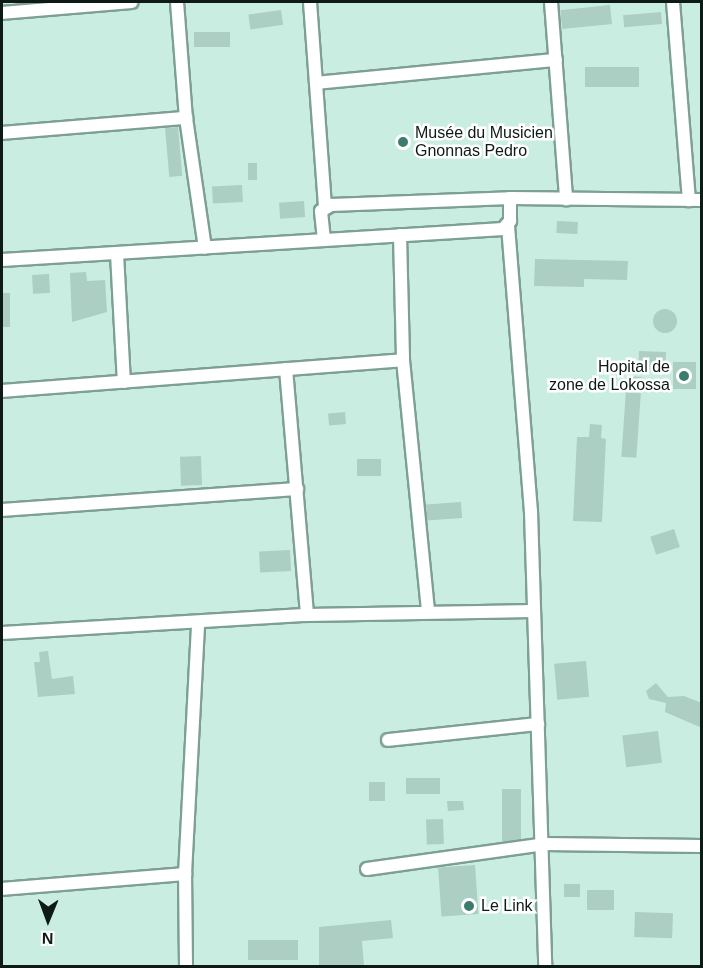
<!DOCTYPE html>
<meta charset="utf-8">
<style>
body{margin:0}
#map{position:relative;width:703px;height:968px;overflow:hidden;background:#caede2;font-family:Arial,sans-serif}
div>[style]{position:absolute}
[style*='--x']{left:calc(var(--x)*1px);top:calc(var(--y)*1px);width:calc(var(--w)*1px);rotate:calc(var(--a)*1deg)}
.building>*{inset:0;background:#accec3;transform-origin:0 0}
.round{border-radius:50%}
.roads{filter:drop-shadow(2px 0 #7e9f95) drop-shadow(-2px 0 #7e9f95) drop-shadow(0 2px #7e9f95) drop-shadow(0 -2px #7e9f95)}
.street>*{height:12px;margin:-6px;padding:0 6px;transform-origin:6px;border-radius:6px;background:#fff}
.dots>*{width:16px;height:16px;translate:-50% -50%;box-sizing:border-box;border:3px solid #fff;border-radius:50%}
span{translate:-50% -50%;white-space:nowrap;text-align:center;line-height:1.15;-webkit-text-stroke:5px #fff;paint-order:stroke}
.poi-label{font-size:16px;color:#0d1a16}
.left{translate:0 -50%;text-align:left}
.right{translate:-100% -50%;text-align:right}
.frame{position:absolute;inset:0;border:3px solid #0d1a16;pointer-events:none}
.north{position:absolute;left:18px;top:890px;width:60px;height:60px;-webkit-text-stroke:4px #fff;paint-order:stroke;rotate:181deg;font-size:16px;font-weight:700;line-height:24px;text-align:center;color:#0d1a16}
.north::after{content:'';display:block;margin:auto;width:21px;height:27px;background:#0d1a16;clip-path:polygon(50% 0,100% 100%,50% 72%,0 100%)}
</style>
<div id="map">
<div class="building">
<div style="left:610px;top:5px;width:19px;height:50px;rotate:84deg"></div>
<div style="left:281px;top:10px;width:15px;height:33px;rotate:82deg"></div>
<div style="left:661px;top:12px;width:12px;height:38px;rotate:85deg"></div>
<div style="left:230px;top:32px;width:15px;height:36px;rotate:90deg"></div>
<div style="left:585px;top:67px;width:54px;height:20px"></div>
<div style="left:178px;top:127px;width:49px;height:13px;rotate:85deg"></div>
<div style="left:248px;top:163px;width:9px;height:17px"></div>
<div style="left:242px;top:185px;width:17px;height:30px;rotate:87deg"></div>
<div style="left:304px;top:201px;width:16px;height:25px;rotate:86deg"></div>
<div style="left:557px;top:221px;width:21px;height:12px;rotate:3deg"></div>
<div style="clip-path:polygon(535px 259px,628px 261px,627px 280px,584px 279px,584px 287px,534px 286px)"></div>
<div style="clip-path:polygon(86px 272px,87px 281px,105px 280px,107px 312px,72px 322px,70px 273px)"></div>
<div style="left:49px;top:274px;width:19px;height:17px;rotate:87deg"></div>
<div style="left:2px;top:293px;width:8px;height:34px"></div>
<div class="round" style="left:653px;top:309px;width:24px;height:24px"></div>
<div style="left:639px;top:351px;width:27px;height:18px;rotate:2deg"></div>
<div style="left:673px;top:362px;width:23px;height:27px"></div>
<div style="left:627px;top:376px;width:15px;height:81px;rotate:4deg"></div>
<div style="left:345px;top:412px;width:12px;height:17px;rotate:85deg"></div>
<div style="clip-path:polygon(590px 424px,602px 425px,601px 438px,606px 439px,602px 522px,573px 521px,577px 437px,589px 437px)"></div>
<div style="left:201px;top:456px;width:29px;height:21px;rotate:88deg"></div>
<div style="left:381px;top:459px;width:17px;height:24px;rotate:90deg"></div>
<div style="left:461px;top:502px;width:16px;height:35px;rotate:86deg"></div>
<div style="left:674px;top:529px;width:19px;height:25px;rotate:72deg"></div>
<div style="left:290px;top:550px;width:21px;height:31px;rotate:87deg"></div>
<div style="clip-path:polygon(48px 651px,52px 679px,73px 676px,75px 694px,38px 697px,34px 662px,40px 662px,39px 652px)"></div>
<div style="left:586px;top:661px;width:36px;height:32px;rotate:85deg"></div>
<div style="clip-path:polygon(656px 683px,668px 697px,684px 696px,702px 703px,702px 728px,665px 712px,666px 703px,649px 699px,646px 691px)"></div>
<div style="left:658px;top:731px;width:32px;height:36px;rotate:83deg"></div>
<div style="left:440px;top:778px;width:16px;height:34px;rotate:90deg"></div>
<div style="left:369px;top:782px;width:16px;height:19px"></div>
<div style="left:502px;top:789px;width:19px;height:52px"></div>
<div style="clip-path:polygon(447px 801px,463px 801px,464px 810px,448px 811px)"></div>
<div style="left:443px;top:819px;width:25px;height:17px;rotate:88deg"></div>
<div style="left:475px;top:865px;width:49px;height:37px;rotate:86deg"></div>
<div style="left:564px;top:884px;width:16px;height:13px"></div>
<div style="left:587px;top:890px;width:27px;height:20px"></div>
<div style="left:635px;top:912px;width:38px;height:25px;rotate:2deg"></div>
<div style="clip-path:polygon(391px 920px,393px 938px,362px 941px,364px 966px,319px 966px,319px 927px)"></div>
<div style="left:248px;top:940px;width:50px;height:20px"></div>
</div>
<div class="roads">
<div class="street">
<div style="--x:177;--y:2;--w:116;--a:85.6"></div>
<div style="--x:186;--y:118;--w:131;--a:81.7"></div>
<div style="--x:310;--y:2;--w:206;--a:85.8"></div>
<div style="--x:551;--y:2;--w:198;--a:85.6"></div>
<div style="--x:673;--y:2;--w:199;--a:85.4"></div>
<div style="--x:2;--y:13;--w:130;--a:-4.8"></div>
<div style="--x:316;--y:83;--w:241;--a:-5.5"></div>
<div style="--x:2;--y:133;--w:185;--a:-4.7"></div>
<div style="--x:508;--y:226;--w:287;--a:85.4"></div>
<div style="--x:531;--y:512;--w:454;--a:88.2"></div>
<div style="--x:400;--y:235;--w:125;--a:88.6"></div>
<div style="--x:403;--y:360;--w:253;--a:84.3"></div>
<div style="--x:324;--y:240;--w:29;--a:-96"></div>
<div style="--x:321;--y:211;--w:12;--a:-31"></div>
<div style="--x:331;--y:205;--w:179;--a:-2.2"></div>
<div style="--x:510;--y:198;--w:192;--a:0.6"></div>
<div style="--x:117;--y:254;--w:128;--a:86.9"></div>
<div style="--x:2;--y:260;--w:502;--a:-3.54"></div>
<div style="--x:503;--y:229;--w:11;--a:-49"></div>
<div style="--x:510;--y:221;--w:23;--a:-90"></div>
<div style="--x:286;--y:369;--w:247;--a:85.1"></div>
<div style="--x:2;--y:391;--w:402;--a:-4.4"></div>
<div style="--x:2;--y:510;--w:296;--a:-4.1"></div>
<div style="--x:2;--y:633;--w:306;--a:-3.4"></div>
<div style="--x:307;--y:615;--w:226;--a:-1"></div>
<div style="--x:388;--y:740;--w:151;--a:-6.1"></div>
<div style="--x:367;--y:869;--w:179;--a:-8"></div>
<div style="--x:544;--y:844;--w:158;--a:0.7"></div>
<div style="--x:2;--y:889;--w:184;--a:-4.7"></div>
<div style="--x:186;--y:966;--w:92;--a:-90.6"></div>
<div style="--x:185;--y:874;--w:252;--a:-87"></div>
</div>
</div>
<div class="dots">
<div style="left:403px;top:142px;background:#3b7c6c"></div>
<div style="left:684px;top:376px;background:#3b7c6c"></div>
<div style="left:469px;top:906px;background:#3b7c6c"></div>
</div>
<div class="poi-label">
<span class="left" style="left:415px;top:142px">Musée du Musicien<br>Gnonnas Pedro</span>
<span class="right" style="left:670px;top:376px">Hopital de<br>zone de Lokossa</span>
<span class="left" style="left:481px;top:906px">Le Link</span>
</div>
<div class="frame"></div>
<div class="north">N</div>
</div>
